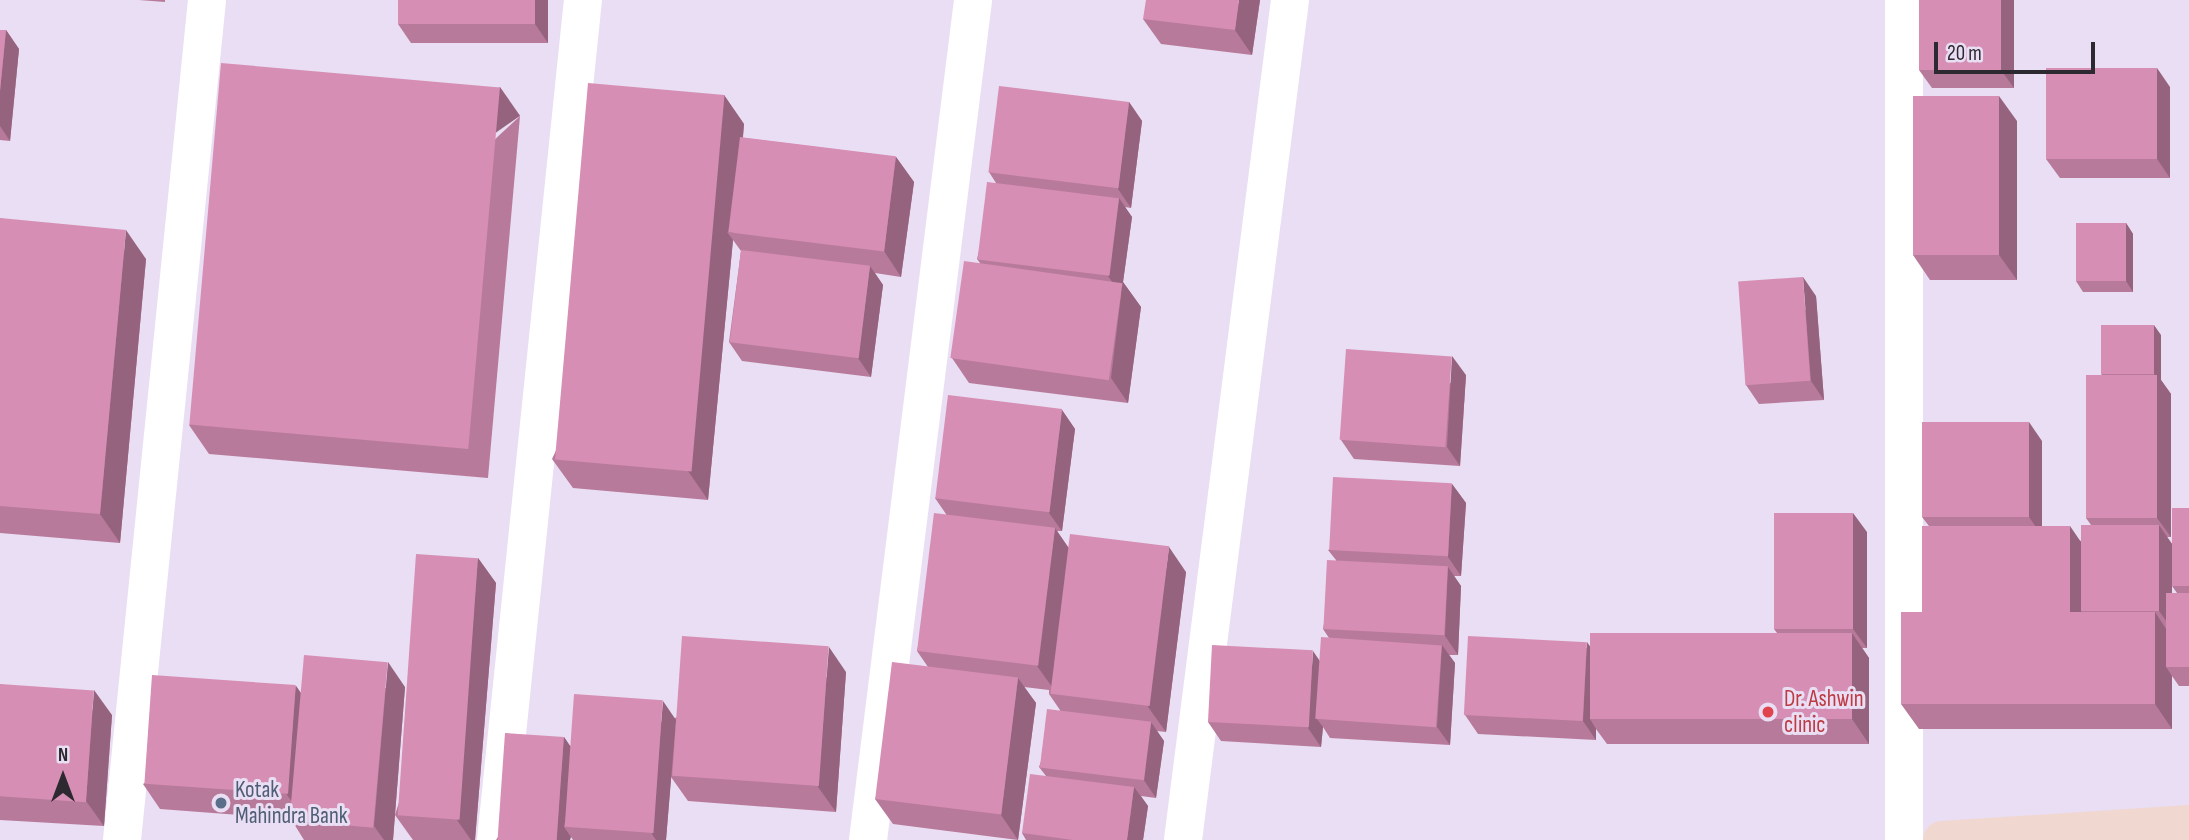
<!DOCTYPE html>
<style>
body{margin:0}
#map{position:relative;width:2189px;height:840px;overflow:hidden;background:#e9def3;font-family:"Sofia Sans Condensed",sans-serif}
div>[style]{position:absolute}
[style*='--x']{left:calc(var(--x)*1px);top:calc(var(--y)*1px);width:calc(var(--w)*1px);rotate:calc(var(--a)*1deg)}
.minor>*{height:38px;margin:-19px;padding:0 19px;transform-origin:19px;border-radius:19px;background:#fff}
.secondary>*{height:38px;margin:-19px;padding:0 19px;transform-origin:19px;border-radius:19px;background:#f0d7d0}
.wall>*{inset:0;background:#b87a9b}
.shaded-wall>*{inset:0;background:#96637e;transform-origin:0 0}
.building>*{inset:0;background:#d68eb4;transform-origin:0 0}
.dots>*{width:19px;height:19px;translate:-50% -50%;box-sizing:border-box;border:4px solid #e9def3;border-radius:50%}
span{translate:-50% -50%;white-space:nowrap;text-align:center;line-height:1.15;-webkit-text-stroke:6px #e9def3;paint-order:stroke}
.health-label{font-size:23px;color:#be3a42}
.left{translate:0 -50%;text-align:left}
.service-label{font-size:23px;color:#4e5e75}
.north{position:absolute;left:28px;top:742px;width:70px;height:70px;-webkit-text-stroke:5px #e9def3;paint-order:stroke;rotate:0deg;font-size:19px;font-weight:700;line-height:28px;text-align:center;color:#2d2930}
.north::after{content:'';display:block;margin:auto;width:24px;height:32px;background:#2d2930;clip-path:polygon(50% 0,100% 100%,50% 72%,0 100%)}
.scale{position:absolute;left:1934px;top:42px;width:161px;height:32px;box-sizing:border-box;border:4px solid #2d2930;border-top:0;padding-left:9px;font-size:21px;line-height:24px;white-space:nowrap;color:#2d2930;-webkit-text-stroke:5px #e9def3;paint-order:stroke}
</style>
<div id="map">
<div class="minor">
<div style="--x:1904;--y:0;--w:840;--a:90"></div>
<div style="--x:122;--y:840;--w:844;--a:-84.22"></div>
<div style="--x:496;--y:840;--w:844;--a:-84.09"></div>
<div style="--x:868;--y:840;--w:847;--a:-82.87"></div>
<div style="--x:1183;--y:840;--w:847;--a:-82.74"></div>
</div>
<div class="secondary">
<div style="--x:1942;--y:840;--w:248;--a:-3.7"></div>
</div>
<div class="wall">
<div style="clip-path:polygon(139px 0,165px 0,165px 2px)"></div>
<div style="clip-path:polygon(548px 0,548px 43px,411px 43px,398px 24px)"></div>
<div style="clip-path:polygon(1260px 0,1252px 55px,1161px 44px,1143px 19px)"></div>
<div style="clip-path:polygon(2014px 0,2014px 88px,1932px 88px,1919px 70px)"></div>
<div style="clip-path:polygon(0 30px,6px 30px,19px 49px,10px 141px,0 140px)"></div>
<div style="clip-path:polygon(2170px 87px,2170px 178px,2060px 178px,2046px 159px)"></div>
<div style="clip-path:polygon(724px 95px,744px 124px,743px 138px,896px 157px,914px 182px,901px 277px,875px 273px,883px 285px,871px 377px,742px 361px,729px 342px,741px 251px,733px 240px,708px 500px,573px 488px,552px 459px)"></div>
<div style="clip-path:polygon(1129px 102px,1142px 121px,1131px 208px,1125px 207px,1132px 217px,1123px 282px,1141px 307px,1128px 403px,969px 383px,952px 358px,980px 263px,977px 259px,996px 183px,989px 172px)"></div>
<div style="clip-path:polygon(520px 116px,488px 478px,209px 454px,189px 425px)"></div>
<div style="clip-path:polygon(2017px 121px,2017px 280px,1930px 280px,1913px 255px)"></div>
<div style="clip-path:polygon(0 218px,146px 259px,120px 543px,0 533px)"></div>
<div style="clip-path:polygon(2126px 223px,2133px 234px,2133px 292px,2083px 292px,2076px 281px)"></div>
<div style="clip-path:polygon(1816px 296px,1824px 400px,1759px 404px,1746px 385px)"></div>
<div style="clip-path:polygon(evenodd,2161px 335px,2161px 380px,2171px 394px,2171px 537px,2167px 537px,2172px 544px,2189px 508px,2189px 686px,2179px 686px,2172px 676px,2172px 729px,1919px 729px,1901px 704px,1922px 612px,1929px 526px,1922px 517px,2042px 441px,2042px 526px,2081px 541px,2091px 525px,2086px 518px,2102px 375px,2101px 374px,2161px 335px,2172px 586px,2177px 593px,2172px 593px,2172px 586px)"></div>
<div style="clip-path:polygon(1466px 375px,1460px 466px,1354px 459px,1341px 440px)"></div>
<div style="clip-path:polygon(1062px 410px,1075px 429px,1062px 531px,1057px 531px,1068px 547px,1186px 572px,1166px 732px,1157px 731px,1164px 741px,1156px 798px,1141px 796px,1148px 806px,1143px 840px,1026px 840px,1022px 833px,1046px 776px,1039px 767px,1060px 710px,1049px 694px,1049px 690px,1024px 687px,1036px 703px,1018px 840px,893px 824px,875px 799px,928px 667px,917px 651px,946px 514px,935px 498px)"></div>
<div style="clip-path:polygon(1452px 484px,1466px 503px,1461px 576px,1454px 576px,1461px 586px,1458px 655px,1449px 655px,1455px 663px,1450px 745px,1330px 738px,1323px 727px,1321px 747px,1221px 741px,1208px 722px,1320px 661px,1329px 638px,1323px 629px,1336px 560px,1328px 550px)"></div>
<div style="clip-path:polygon(1867px 532px,1867px 648px,1862px 648px,1869px 658px,1869px 744px,1607px 744px,1596px 729px,1596px 740px,1478px 734px,1465px 715px,1590px 646px,1777px 633px,1774px 629px)"></div>
<div style="clip-path:polygon(478px 558px,496px 583px,475px 840px,413px 840px,395px 815px)"></div>
<div style="clip-path:polygon(846px 672px,836px 812px,688px 801px,671px 777px,666px 840px,573px 840px,571px 837px,496px 840px,564px 737px,570px 746px)"></div>
<div style="clip-path:polygon(0 684px,112px 715px,104px 826px,0 820px)"></div>
<div style="clip-path:polygon(296px 686px,301px 693px,405px 687px,393px 840px,304px 840px,291px 819px,160px 809px,143px 784px)"></div>
</div>
<div class="shaded-wall">
<div style="clip-path:polygon(535px 0,548px 0,548px 43px,535px 24px)"></div>
<div style="clip-path:polygon(1239px 0,1260px 0,1252px 55px,1235px 30px)"></div>
<div style="clip-path:polygon(2001px 0,2014px 0,2014px 88px,2001px 70px)"></div>
<div style="clip-path:polygon(6px 30px,19px 49px,10px 141px,0 126px,0 91px)"></div>
<div style="clip-path:polygon(2157px 68px,2170px 87px,2170px 178px,2157px 159px)"></div>
<div style="left:500px;top:87px;width:35px;height:363px;rotate:55deg"></div>
<div style="clip-path:polygon(724px 95px,744px 124px,734px 233px,727px 232px,733px 240px,708px 500px,688px 471px)"></div>
<div style="clip-path:polygon(1999px 96px,2017px 121px,2017px 280px,1999px 255px)"></div>
<div style="clip-path:polygon(1129px 102px,1142px 121px,1131px 208px,1118px 189px)"></div>
<div style="clip-path:polygon(896px 157px,914px 182px,901px 277px,884px 251px)"></div>
<div style="clip-path:polygon(1119px 198px,1132px 217px,1123px 282px,1141px 307px,1128px 403px,1111px 378px,1121px 295px,1108px 276px)"></div>
<div style="clip-path:polygon(2126px 223px,2133px 234px,2133px 292px,2126px 281px)"></div>
<div style="clip-path:polygon(126px 230px,146px 259px,120px 543px,100px 514px)"></div>
<div style="clip-path:polygon(870px 266px,883px 285px,871px 377px,858px 358px)"></div>
<div style="clip-path:polygon(1803px 277px,1816px 296px,1824px 400px,1811px 381px)"></div>
<div style="clip-path:polygon(2154px 325px,2161px 335px,2161px 380px,2171px 394px,2171px 537px,2157px 518px,2157px 379px,2154px 374px)"></div>
<div style="clip-path:polygon(1452px 356px,1466px 375px,1460px 466px,1447px 447px)"></div>
<div style="clip-path:polygon(1062px 410px,1075px 429px,1062px 531px,1049px 513px)"></div>
<div style="clip-path:polygon(2029px 422px,2042px 441px,2042px 536px,2029px 517px)"></div>
<div style="clip-path:polygon(1452px 484px,1466px 503px,1461px 576px,1448px 557px)"></div>
<div style="clip-path:polygon(1853px 513px,1867px 532px,1867px 648px,1853px 629px)"></div>
<div style="clip-path:polygon(2159px 525px,2172px 544px,2172px 629px,2159px 611px)"></div>
<div style="clip-path:polygon(2070px 526px,2083px 545px,2081px 611px,2083px 615px,2070px 612px)"></div>
<div style="clip-path:polygon(1055px 528px,1072px 553px,1055px 691px,1037px 666px)"></div>
<div style="clip-path:polygon(1169px 547px,1186px 572px,1166px 732px,1148px 707px)"></div>
<div style="clip-path:polygon(478px 558px,496px 583px,475px 840px,471px 840px,457px 820px)"></div>
<div style="clip-path:polygon(1448px 567px,1461px 586px,1458px 655px,1445px 636px)"></div>
<div style="clip-path:polygon(2155px 612px,2172px 638px,2166px 667px,2172px 676px,2172px 729px,2155px 704px)"></div>
<div style="clip-path:polygon(1852px 633px,1869px 658px,1869px 744px,1852px 719px)"></div>
<div style="clip-path:polygon(1587px 642px,1600px 661px,1590px 719px,1596px 729px,1596px 740px,1583px 721px)"></div>
<div style="clip-path:polygon(1442px 645px,1455px 663px,1450px 745px,1437px 727px)"></div>
<div style="clip-path:polygon(829px 647px,846px 672px,836px 812px,818px 787px)"></div>
<div style="clip-path:polygon(1313px 651px,1326px 670px,1317px 719px,1323px 727px,1321px 747px,1308px 728px)"></div>
<div style="clip-path:polygon(388px 662px,405px 687px,393px 840px,384px 840px,374px 826px)"></div>
<div style="clip-path:polygon(1018px 678px,1036px 703px,1018px 840px,1001px 815px)"></div>
<div style="clip-path:polygon(296px 686px,313px 711px,305px 820px,287px 795px)"></div>
<div style="clip-path:polygon(94px 690px,112px 715px,104px 826px,86px 801px)"></div>
<div style="clip-path:polygon(663px 701px,676px 720px,666px 840px,656px 840px,652px 834px)"></div>
<div style="clip-path:polygon(1151px 722px,1164px 741px,1156px 798px,1143px 779px)"></div>
<div style="clip-path:polygon(564px 737px,577px 756px,564px 827px,571px 837px,570px 840px,556px 840px)"></div>
<div style="clip-path:polygon(1134px 787px,1148px 806px,1143px 840px,1127px 840px)"></div>
</div>
<div class="building">
<div style="left:398px;top:0;width:137px;height:24px"></div>
<div style="clip-path:polygon(1146px 0,1239px 0,1235px 30px,1143px 19px)"></div>
<div style="left:1919px;top:0;width:82px;height:70px"></div>
<div style="clip-path:polygon(0 30px,6px 30px,0 91px)"></div>
<div style="left:221px;top:63px;width:280px;height:363px;rotate:5deg"></div>
<div style="left:2046px;top:68px;width:111px;height:91px"></div>
<div style="left:588px;top:83px;width:137px;height:378px;rotate:5deg"></div>
<div style="left:999px;top:86px;width:131px;height:87px;rotate:7deg"></div>
<div style="left:1913px;top:96px;width:86px;height:159px"></div>
<div style="left:740px;top:137px;width:157px;height:96px;rotate:7deg"></div>
<div style="left:987px;top:182px;width:133px;height:78px;rotate:7deg"></div>
<div style="clip-path:polygon(0 218px,126px 230px,100px 514px,0 506px)"></div>
<div style="left:2076px;top:223px;width:50px;height:58px"></div>
<div style="left:741px;top:250px;width:130px;height:93px;rotate:7deg"></div>
<div style="left:964px;top:261px;width:160px;height:98px;rotate:8deg"></div>
<div style="left:1803px;top:277px;width:104px;height:65px;rotate:86deg"></div>
<div style="left:2101px;top:325px;width:53px;height:49px"></div>
<div style="left:1346px;top:349px;width:106px;height:91px;rotate:4deg"></div>
<div style="left:2086px;top:375px;width:71px;height:143px"></div>
<div style="left:948px;top:395px;width:115px;height:104px;rotate:7deg"></div>
<div style="left:1922px;top:422px;width:107px;height:95px"></div>
<div style="left:1333px;top:477px;width:119px;height:73px;rotate:3deg"></div>
<div style="left:2172px;top:508px;width:17px;height:78px"></div>
<div style="left:934px;top:513px;width:122px;height:139px;rotate:7deg"></div>
<div style="left:1774px;top:513px;width:79px;height:116px"></div>
<div style="left:2081px;top:525px;width:78px;height:86px"></div>
<div style="left:1922px;top:526px;width:148px;height:86px"></div>
<div style="left:1070px;top:534px;width:100px;height:161px;rotate:7deg"></div>
<div style="left:416px;top:554px;width:62px;height:262px;rotate:4deg"></div>
<div style="left:1327px;top:560px;width:121px;height:69px;rotate:3deg"></div>
<div style="left:2166px;top:593px;width:23px;height:74px"></div>
<div style="left:1901px;top:612px;width:254px;height:92px"></div>
<div style="left:1852px;top:633px;width:86px;height:262px;rotate:90deg"></div>
<div style="left:682px;top:636px;width:147px;height:140px;rotate:4deg"></div>
<div style="left:1468px;top:636px;width:119px;height:79px;rotate:3deg"></div>
<div style="left:1321px;top:637px;width:121px;height:82px;rotate:4deg"></div>
<div style="left:1212px;top:645px;width:101px;height:77px;rotate:3deg"></div>
<div style="left:304px;top:655px;width:84px;height:166px;rotate:5deg"></div>
<div style="left:892px;top:662px;width:127px;height:138px;rotate:7deg"></div>
<div style="left:152px;top:675px;width:144px;height:109px;rotate:4deg"></div>
<div style="left:0;top:684px;width:94px;height:112px;rotate:4deg"></div>
<div style="left:574px;top:694px;width:89px;height:133px;rotate:4deg"></div>
<div style="left:1047px;top:709px;width:105px;height:59px;rotate:7deg"></div>
<div style="left:505px;top:733px;width:59px;height:107px;rotate:4deg"></div>
<div style="clip-path:polygon(1030px 774px,1134px 787px,1127px 840px,1073px 840px,1022px 833px)"></div>
</div>
<div class="dots">
<div style="left:1768px;top:712px;background:#e0444e"></div>
<div style="left:221px;top:803px;background:#5c6f8a"></div>
</div>
<div class="health-label">
<span class="left" style="left:1784px;top:712px">Dr. Ashwin<br>clinic</span>
</div>
<div class="service-label">
<span class="left" style="left:235px;top:803px">Kotak<br>Mahindra Bank</span>
</div>
<div class="north">N</div>
<div class="scale">20 m</div>
</div>
